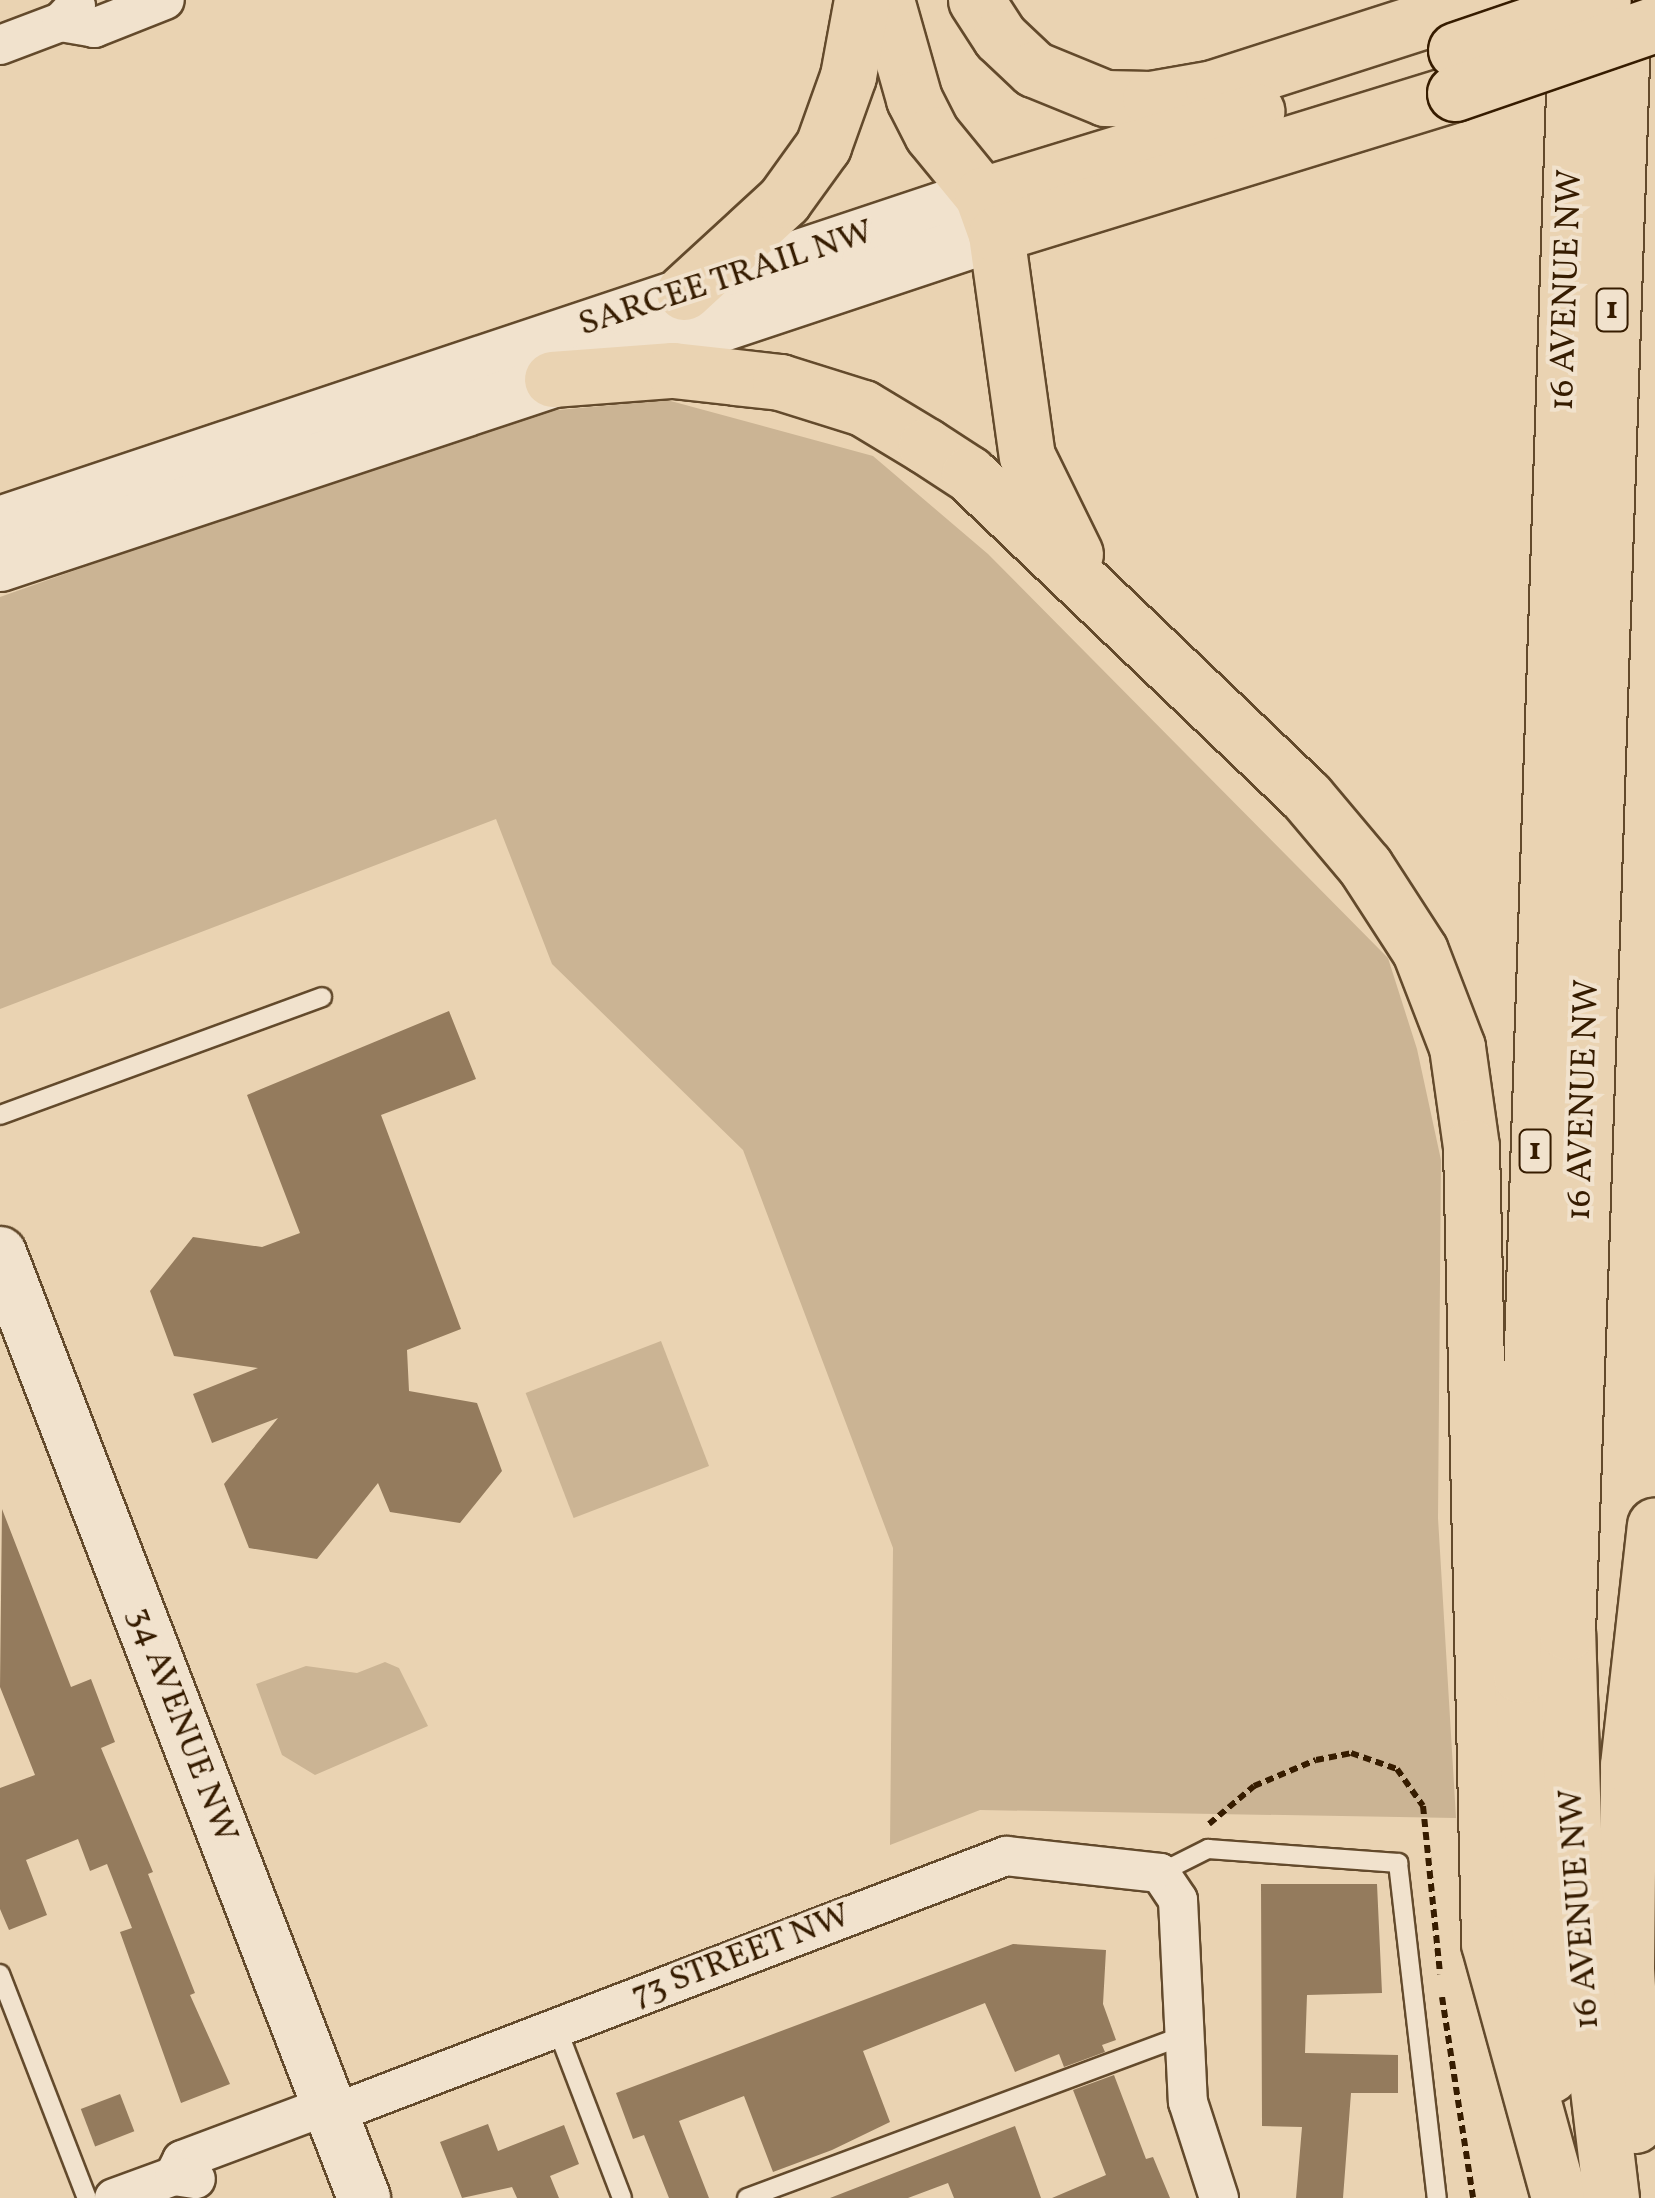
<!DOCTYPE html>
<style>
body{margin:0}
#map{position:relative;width:1655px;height:2198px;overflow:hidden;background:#ead3b2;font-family:Vollkorn,serif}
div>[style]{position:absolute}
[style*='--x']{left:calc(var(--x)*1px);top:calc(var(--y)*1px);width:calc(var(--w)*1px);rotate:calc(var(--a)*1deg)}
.green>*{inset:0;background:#cbb494;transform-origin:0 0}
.building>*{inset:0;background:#947b5d;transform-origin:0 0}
.path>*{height:6px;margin-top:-3px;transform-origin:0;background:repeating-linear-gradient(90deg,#361c00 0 8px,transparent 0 13px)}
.roads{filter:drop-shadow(2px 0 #634a2c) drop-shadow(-2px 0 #634a2c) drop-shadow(0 2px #634a2c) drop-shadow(0 -2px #634a2c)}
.lane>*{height:18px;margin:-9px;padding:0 9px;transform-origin:9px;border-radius:9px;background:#f1e2cd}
.street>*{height:38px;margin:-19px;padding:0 19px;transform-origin:19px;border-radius:19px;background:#f1e2cd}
.secondary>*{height:52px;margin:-26px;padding:0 26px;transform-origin:26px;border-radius:26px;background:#f1e2cd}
.highway>*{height:55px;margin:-27.5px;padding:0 27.5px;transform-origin:27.5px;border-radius:27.5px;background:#ead3b2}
.bridges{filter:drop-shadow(2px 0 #361c00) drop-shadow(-2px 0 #361c00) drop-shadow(0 2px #361c00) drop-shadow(0 -2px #361c00)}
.highway-bridge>*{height:55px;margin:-27.5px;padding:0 27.5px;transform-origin:27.5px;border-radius:27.5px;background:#ead3b2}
span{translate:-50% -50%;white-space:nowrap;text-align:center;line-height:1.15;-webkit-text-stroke:8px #f1e2cd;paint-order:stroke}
.shield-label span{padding:2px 8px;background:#f1e2cd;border:2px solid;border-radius:8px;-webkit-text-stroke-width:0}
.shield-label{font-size:32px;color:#361c00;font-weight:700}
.street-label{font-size:35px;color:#361c00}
</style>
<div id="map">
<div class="green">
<div style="clip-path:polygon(667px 400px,873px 456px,988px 554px,1388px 958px,1417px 1049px,1441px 1160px,1438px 1518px,1456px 1818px,980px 1810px,890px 1845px,893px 1548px,743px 1150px,552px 964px,496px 819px,0 1009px,0 597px,515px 414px)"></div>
<div style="left:661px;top:1341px;width:134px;height:145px;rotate:69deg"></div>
<div style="clip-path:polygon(385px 1662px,399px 1668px,428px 1726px,315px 1775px,282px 1755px,256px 1684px,306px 1666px,357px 1673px)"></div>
</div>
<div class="building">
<div style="clip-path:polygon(449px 1011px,476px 1079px,381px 1115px,461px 1329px,407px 1350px,409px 1391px,477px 1403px,502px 1471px,460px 1523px,390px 1512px,378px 1483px,317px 1559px,249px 1548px,224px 1484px,278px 1418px,212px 1443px,193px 1394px,258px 1368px,174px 1356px,150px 1291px,193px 1237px,262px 1247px,300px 1233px,247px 1095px)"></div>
<div style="clip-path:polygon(2px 1509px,71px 1687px,91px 1679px,115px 1742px,101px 1748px,153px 1872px,148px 1874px,195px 1993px,190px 1995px,230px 2084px,181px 2103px,120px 1932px,132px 1928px,107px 1864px,90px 1871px,78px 1839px,26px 1860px,47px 1915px,9px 1930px,0 1909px,0 1788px,35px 1775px,0 1687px)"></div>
<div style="clip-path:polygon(1261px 1884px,1377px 1884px,1382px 1993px,1307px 1995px,1305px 2053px,1398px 2055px,1398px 2093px,1351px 2093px,1343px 2198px,1296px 2198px,1302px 2127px,1262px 2126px)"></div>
<div style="clip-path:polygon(1013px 1944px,1106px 1950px,1103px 2004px,1116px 2040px,1102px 2045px,1105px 2052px,1064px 2067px,1059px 2054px,1015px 2072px,985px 2003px,863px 2051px,890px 2122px,832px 2150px,773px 2172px,744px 2096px,679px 2121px,709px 2198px,669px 2198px,644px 2135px,633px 2139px,616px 2093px)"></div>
<div style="clip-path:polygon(1114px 2075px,1146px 2159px,1153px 2157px,1170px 2198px,1052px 2198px,1106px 2175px,1073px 2090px)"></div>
<div style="left:120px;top:2094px;width:40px;height:42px;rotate:69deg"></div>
<div style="clip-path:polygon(488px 2124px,498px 2151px,564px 2125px,579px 2164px,550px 2176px,559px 2198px,517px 2198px,512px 2187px,462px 2198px,440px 2142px)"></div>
<div style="clip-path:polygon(1015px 2126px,1041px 2198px,954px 2198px,948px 2183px,908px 2198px,830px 2198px)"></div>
</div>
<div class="path">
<div style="--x:1209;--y:1824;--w:59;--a:-40.2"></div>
<div style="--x:1254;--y:1786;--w:67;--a:-22.8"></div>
<div style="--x:1316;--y:1760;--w:36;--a:-11"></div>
<div style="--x:1351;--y:1753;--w:49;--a:19.2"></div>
<div style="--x:1397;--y:1769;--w:45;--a:54.9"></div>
<div style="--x:1423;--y:1806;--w:169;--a:84.2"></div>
<div style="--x:1442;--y:1997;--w:203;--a:81.2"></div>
</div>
<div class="roads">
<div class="lane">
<div style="--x:0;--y:1115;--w:343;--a:-20.1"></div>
<div style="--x:1160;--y:1873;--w:54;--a:-26.6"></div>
<div style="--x:1208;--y:1849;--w:191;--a:4.2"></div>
<div style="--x:1398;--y:1863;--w:337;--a:83.4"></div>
<div style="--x:0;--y:1974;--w:240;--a:68.8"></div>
<div style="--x:556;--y:2026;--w:184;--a:69"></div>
<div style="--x:747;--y:2198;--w:463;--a:-20.4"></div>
</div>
<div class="street">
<div style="--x:61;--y:22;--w:34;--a:10"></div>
<div style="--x:94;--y:28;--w:76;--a:-21.5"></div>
<div style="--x:0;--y:45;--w:65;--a:-20.7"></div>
<div style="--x:61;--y:22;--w:22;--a:-47"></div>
<div style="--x:174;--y:2176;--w:18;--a:-63"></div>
<div style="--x:182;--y:2160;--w:134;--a:-20.5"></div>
<div style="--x:308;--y:2113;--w:24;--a:2"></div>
<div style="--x:332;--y:2114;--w:722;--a:-20.95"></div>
<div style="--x:1006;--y:1856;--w:155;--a:6.3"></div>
<div style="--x:1160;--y:1873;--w:32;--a:56"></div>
<div style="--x:1178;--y:1900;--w:202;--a:87.2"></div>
<div style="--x:1188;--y:2102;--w:101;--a:72.1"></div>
<div style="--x:114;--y:2198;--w:64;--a:-20.1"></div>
<div style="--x:174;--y:2176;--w:22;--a:8"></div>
</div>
<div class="secondary">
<div style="--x:0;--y:523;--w:1035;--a:-18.47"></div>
<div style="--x:0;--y:565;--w:1050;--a:-18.38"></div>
<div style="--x:0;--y:1253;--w:1013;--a:68.93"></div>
</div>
<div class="highway">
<div style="--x:886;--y:0;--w:103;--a:74.2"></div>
<div style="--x:914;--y:99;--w:39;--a:63"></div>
<div style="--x:932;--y:134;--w:79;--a:50.7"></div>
<div style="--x:982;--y:195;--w:41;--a:70.3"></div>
<div style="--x:996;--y:234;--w:224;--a:82.1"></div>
<div style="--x:1027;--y:456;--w:109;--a:63.9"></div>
<div style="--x:976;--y:0;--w:44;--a:57"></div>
<div style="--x:1000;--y:37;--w:47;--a:43.3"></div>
<div style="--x:1034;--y:69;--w:77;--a:22.2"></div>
<div style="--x:1105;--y:98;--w:45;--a:1.3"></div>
<div style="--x:1150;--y:99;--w:64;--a:-9.9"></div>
<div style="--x:1213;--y:88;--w:288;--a:-17.8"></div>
<div style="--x:982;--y:195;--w:287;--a:-17"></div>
<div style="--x:996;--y:234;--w:480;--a:-17.1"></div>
<div style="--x:684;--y:292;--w:136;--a:-42.6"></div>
<div style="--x:784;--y:200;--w:67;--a:-54.2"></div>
<div style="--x:823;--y:146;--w:74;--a:-70.3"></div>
<div style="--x:848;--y:76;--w:77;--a:-79.6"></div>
<div style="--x:552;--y:379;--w:121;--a:-4.3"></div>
<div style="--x:673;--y:370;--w:108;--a:6.4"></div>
<div style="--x:780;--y:382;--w:87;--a:17.4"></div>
<div style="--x:863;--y:408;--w:74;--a:31.1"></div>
<div style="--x:926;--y:446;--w:51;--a:33.1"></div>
<div style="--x:969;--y:474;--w:466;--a:43.7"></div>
<div style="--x:1306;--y:796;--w:92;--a:49.9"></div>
<div style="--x:1365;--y:866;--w:101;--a:57.1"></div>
<div style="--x:1420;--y:951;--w:103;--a:68.9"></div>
<div style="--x:1457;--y:1047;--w:101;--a:82"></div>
<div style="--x:1471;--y:1147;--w:796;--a:88.7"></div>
<div style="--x:1489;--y:1943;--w:264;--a:74.6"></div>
<div style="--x:1550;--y:2075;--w:401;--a:-94.1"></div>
<div style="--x:1521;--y:1675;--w:1668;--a:-88.08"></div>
<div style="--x:1635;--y:2125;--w:158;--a:-93.3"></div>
<div style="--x:1626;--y:1967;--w:202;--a:-89.4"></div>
<div style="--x:1628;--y:1765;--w:241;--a:-83.6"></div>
<div style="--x:1611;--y:2198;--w:304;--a:-96.8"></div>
<div style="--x:1575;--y:1896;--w:264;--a:-91.7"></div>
<div style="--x:1567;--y:1632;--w:1633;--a:-88.03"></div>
</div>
</div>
<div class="bridges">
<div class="highway-bridge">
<div style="--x:1456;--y:50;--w:155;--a:-18.8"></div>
<div style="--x:1455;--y:93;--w:212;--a:-19"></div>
</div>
</div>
<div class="shield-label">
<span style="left:1612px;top:310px">1</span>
<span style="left:1535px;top:1151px">1</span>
</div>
<div class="street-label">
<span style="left:726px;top:279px;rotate:-18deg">SARCEE TRAIL NW</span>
<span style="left:1567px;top:290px;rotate:-88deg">16 AVENUE NW</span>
<span style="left:1584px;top:1100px;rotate:-88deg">16 AVENUE NW</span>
<span style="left:182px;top:1725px;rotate:69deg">34 AVENUE NW</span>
<span style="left:1580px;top:1909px;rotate:-94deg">16 AVENUE NW</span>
<span style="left:741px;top:1956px;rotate:-21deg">73 STREET NW</span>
</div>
</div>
